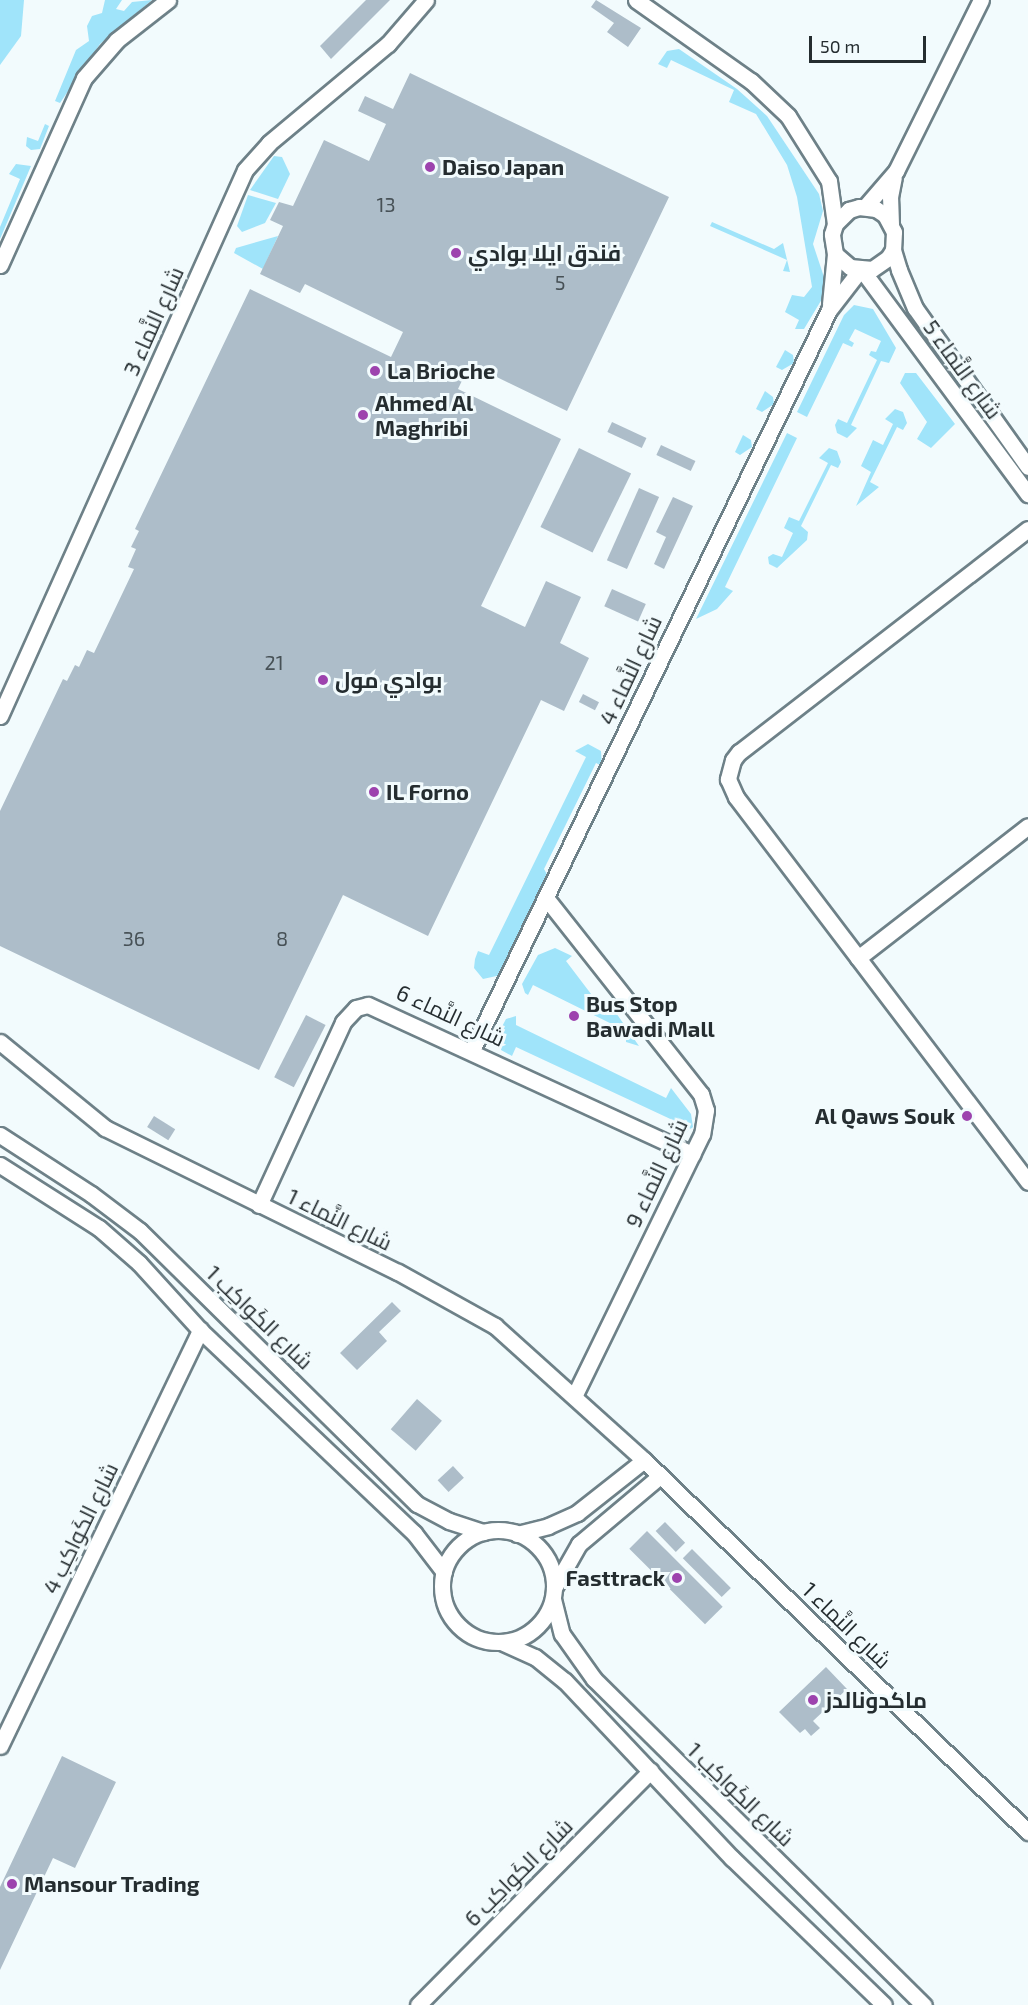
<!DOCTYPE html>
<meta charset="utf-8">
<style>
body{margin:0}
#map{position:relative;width:1028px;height:2005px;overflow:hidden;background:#f2fbfd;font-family:"Exo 2",Cairo,sans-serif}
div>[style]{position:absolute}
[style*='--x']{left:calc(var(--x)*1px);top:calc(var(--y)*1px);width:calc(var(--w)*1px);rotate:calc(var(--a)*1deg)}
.green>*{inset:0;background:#a0e4fa}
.building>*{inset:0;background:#adbdc9;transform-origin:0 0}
.roads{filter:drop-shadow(2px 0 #6e8188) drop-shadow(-2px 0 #6e8188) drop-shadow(0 2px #6e8188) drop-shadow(0 -2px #6e8188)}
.minor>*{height:15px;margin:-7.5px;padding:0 7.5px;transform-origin:7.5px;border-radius:7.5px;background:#fff}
.minor>.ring{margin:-7.5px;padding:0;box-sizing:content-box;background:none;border:15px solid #fff;border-radius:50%}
.dots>*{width:16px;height:16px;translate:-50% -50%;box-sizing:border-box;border:3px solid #f2fbfd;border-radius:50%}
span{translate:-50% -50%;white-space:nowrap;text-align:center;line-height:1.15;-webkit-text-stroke:6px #f2fbfd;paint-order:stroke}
.number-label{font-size:20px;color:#475156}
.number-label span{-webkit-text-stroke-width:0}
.poi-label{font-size:22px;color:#252d30;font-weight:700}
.left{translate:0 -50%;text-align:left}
.right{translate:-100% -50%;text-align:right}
.street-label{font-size:22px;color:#252d30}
.scale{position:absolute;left:809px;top:36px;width:117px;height:27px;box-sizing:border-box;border:3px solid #252d30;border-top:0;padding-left:8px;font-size:18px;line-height:21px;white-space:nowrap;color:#252d30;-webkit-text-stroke:4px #f2fbfd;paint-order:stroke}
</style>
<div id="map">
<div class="green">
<div style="clip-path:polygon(0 0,24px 0,21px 36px,0 65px)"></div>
<div style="clip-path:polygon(105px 0,122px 0,116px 9px,124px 11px,132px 2px,152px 0,100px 44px,60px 103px,55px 101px,76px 50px,89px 41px,87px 26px,92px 16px,102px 13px)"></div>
<div style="clip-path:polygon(679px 49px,737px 89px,767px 116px,819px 194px,823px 211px,813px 244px,825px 280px,825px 294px,804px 329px,795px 329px,799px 320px,785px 312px,792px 295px,804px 297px,812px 287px,797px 197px,787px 165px,756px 114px,729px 102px,734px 90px,671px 60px,667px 68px,658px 64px,667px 51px)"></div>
<div style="clip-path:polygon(45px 124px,49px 126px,40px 149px,31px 150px,26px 146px,27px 137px,38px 141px)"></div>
<div style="clip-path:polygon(274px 156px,282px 157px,290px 174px,278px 199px,250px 190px)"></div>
<div style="clip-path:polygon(16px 164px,31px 166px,0 239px,0 227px,20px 179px,9px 174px)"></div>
<div style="clip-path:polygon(248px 195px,276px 203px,265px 223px,242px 232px,237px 226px)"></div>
<div style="clip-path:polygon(712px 222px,774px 249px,783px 243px,790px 272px,783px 271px,787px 260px,710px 226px)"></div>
<div style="clip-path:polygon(278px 236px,263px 269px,234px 253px,236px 248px)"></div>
<div style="clip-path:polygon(854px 305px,873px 309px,896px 348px,889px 363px,881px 361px,851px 425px,857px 428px,847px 438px,837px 433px,835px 425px,838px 419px,847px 423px,877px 360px,869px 355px,871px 351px,876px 352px,881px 341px,855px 329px,849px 340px,854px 343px,852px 347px,843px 343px,807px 417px,797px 412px,844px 315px)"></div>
<div style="clip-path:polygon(785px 350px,793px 355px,794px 363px,782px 370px,776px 367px)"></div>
<div style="clip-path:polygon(905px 373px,916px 373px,955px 424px,931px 448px,917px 439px,927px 422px,900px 383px)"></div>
<div style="clip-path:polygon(765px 391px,773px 397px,774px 404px,762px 412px,756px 409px)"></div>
<div style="clip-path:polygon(895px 409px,903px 412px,907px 423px,903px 430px,897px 427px,870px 482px,879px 487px,856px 506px,871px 472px,861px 466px,873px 440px,883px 445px,893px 424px,885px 419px)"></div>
<div style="clip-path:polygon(787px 433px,797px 438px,725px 587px,733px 591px,717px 609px,696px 619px)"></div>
<div style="clip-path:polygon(743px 435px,751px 440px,752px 447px,740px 455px,735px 452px)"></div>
<div style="clip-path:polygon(829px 448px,837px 451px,841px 462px,838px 468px,831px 465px,801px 526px,808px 532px,807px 540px,777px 568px,769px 564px,768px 557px,773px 554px,782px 557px,793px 533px,784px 528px,789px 517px,799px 521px,828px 463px,819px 458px)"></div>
<div style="clip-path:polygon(588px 744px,601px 751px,602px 766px,596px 763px,544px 869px,548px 876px,501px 975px,483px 979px,474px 968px,475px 959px,478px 951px,489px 955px,586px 757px,575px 751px)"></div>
<div style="clip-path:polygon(555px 948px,572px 956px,566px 961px,607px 1015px,614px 1010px,639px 1046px,626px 1042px,626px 1031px,533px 985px,528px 995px,525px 993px,522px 984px,538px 955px)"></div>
<div style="clip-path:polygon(516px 1016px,516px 1025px,666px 1098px,671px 1088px,691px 1114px,693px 1127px,682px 1136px,675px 1133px,679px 1123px,516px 1047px,512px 1056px,501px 1050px,496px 1038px,506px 1019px)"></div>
</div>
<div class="building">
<div style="clip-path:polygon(366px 0,390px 0,331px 59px,320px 46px)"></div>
<div style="clip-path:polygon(596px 0,641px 28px,628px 47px,607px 32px,614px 23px,591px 7px)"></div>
<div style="clip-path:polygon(410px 73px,669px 197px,567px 411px,470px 364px,458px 389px,561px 439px,481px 606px,525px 627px,546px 581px,581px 597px,560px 643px,589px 658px,564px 711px,541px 700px,428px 936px,343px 895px,259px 1070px,0 946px,0 811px,63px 679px,67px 681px,75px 665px,79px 667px,87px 650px,94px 653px,134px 569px,128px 567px,136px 549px,131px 547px,139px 531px,135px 529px,250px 289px,391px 357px,403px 332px,305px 284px,300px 293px,260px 274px,283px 226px,270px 220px,279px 202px,293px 206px,324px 140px,369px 161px,386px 124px,358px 111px,365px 96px,393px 109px)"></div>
<div style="left:612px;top:422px;width:38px;height:11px;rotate:25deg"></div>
<div style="left:661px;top:445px;width:38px;height:11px;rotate:25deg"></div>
<div style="left:579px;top:448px;width:58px;height:88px;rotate:26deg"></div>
<div style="left:639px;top:488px;width:22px;height:79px;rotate:24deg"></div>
<div style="clip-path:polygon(673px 497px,693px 506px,664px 569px,654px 564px,666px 537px,656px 532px)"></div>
<div style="left:612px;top:589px;width:37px;height:19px;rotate:24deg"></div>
<div style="left:583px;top:694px;width:18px;height:9px;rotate:27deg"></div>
<div style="left:306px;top:1015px;width:22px;height:70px;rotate:27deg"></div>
<div style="left:154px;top:1116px;width:25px;height:13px;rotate:32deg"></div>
<div style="clip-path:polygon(392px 1302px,401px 1311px,379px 1332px,387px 1341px,357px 1370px,340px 1353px)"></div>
<div style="left:417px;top:1399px;width:33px;height:40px;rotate:41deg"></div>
<div style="left:453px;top:1466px;width:16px;height:21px;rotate:47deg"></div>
<div style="left:665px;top:1522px;width:29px;height:13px;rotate:46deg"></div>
<div style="left:647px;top:1531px;width:107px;height:25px;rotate:45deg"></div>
<div style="left:692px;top:1549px;width:55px;height:13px;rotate:45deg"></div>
<div style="clip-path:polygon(826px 1667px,847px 1689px,813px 1721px,820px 1728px,811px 1736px,805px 1729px,800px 1733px,779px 1712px)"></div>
<div style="clip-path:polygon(62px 1756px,116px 1782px,75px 1868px,53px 1858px,0 1970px,0 1887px)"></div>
</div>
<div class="roads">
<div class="minor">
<div style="--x:636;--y:0;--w:141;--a:35.2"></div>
<div style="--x:751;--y:81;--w:51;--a:43.4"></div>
<div style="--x:788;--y:116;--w:77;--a:57.8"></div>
<div style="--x:829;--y:181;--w:43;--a:82.1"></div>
<div style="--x:865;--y:207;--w:48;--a:-49.3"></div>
<div style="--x:896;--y:171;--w:191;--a:-63.6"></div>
<div style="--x:891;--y:224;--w:27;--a:-92"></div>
<div style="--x:890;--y:197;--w:20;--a:-79"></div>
<div style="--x:893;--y:250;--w:9;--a:122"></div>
<div style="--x:888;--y:258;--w:19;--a:145"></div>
<div style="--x:872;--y:269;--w:22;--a:-175"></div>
<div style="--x:850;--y:267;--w:20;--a:-139"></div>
<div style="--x:835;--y:254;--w:20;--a:-99"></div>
<div style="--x:832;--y:234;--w:10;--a:-73"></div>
<div style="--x:835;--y:224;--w:20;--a:-45"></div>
<div style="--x:849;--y:210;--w:10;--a:-17"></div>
<div style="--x:859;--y:207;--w:17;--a:7"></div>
<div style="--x:876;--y:209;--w:11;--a:34"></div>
<div style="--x:885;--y:215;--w:19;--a:62"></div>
<div style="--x:894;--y:232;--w:18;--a:93"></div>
<div style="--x:893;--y:250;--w:21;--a:73"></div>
<div style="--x:899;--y:270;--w:41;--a:67.2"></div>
<div style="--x:915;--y:308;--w:195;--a:54.6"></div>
<div style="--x:0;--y:265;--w:205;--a:-65.8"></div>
<div style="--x:84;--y:78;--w:50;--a:-49"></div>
<div style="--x:117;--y:40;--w:65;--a:-38.1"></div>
<div style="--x:862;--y:270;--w:279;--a:53.5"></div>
<div style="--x:830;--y:304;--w:50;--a:-84.3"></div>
<div style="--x:1028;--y:529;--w:365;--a:142.3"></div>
<div style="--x:739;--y:752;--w:10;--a:127"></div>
<div style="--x:733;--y:760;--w:20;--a:105"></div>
<div style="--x:728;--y:779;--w:20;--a:66"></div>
<div style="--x:736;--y:797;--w:483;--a:52.8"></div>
<div style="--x:0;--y:716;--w:598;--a:-65.83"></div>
<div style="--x:245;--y:170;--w:36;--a:-48"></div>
<div style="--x:269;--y:143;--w:155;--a:-39.8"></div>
<div style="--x:388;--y:44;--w:58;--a:-49.2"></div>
<div style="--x:546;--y:898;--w:250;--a:51.7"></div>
<div style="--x:701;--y:1094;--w:17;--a:73"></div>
<div style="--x:706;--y:1110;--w:24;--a:99"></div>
<div style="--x:702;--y:1134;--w:292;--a:116"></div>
<div style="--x:858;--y:958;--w:215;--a:-37.8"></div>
<div style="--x:0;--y:1042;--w:136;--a:39.3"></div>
<div style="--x:105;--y:1128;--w:326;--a:26.2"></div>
<div style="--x:398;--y:1272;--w:111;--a:29.1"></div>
<div style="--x:495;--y:1326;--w:200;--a:42"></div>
<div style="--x:644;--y:1460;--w:535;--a:44.09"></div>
<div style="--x:472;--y:1050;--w:822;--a:-64.25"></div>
<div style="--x:829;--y:310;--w:51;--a:-52.2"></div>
<div style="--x:0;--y:1135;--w:108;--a:33"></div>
<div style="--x:91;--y:1194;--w:61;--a:37.1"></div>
<div style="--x:140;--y:1231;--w:389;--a:44.6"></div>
<div style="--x:417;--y:1504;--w:36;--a:28"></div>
<div style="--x:449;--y:1521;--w:36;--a:18"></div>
<div style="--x:0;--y:1165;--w:117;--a:32.5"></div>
<div style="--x:99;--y:1228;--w:53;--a:41.2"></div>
<div style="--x:139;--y:1263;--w:91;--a:47.7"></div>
<div style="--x:200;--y:1330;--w:295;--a:43.5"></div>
<div style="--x:414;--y:1533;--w:49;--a:52.4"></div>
<div style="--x:259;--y:1205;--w:201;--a:-65.3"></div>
<div style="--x:343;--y:1022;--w:19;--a:-47"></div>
<div style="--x:356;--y:1008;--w:12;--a:-14"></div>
<div style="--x:368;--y:1005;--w:357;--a:24.7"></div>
<div class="ring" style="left:442px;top:1530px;width:97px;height:97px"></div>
<div style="--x:517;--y:1534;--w:32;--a:-14"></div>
<div style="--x:548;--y:1526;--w:32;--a:-24"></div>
<div style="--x:577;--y:1513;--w:85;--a:-38.3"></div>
<div style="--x:554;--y:1588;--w:51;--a:-60.4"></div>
<div style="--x:579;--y:1544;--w:106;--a:-40"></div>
<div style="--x:553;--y:1599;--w:36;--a:76"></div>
<div style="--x:562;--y:1634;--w:55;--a:54.6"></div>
<div style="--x:594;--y:1679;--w:464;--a:44.7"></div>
<div style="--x:501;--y:1642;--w:37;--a:24"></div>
<div style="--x:535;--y:1657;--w:38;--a:39"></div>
<div style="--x:565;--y:1681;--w:243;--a:46.7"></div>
<div style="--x:732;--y:1858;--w:211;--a:44"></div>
<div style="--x:0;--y:1746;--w:462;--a:-64.3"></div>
<div style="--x:418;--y:2005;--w:330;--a:-45.2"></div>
</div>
</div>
<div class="dots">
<div style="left:430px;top:167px;background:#9d43ae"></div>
<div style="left:456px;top:253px;background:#9d43ae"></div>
<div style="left:375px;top:371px;background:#9d43ae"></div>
<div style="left:363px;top:415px;background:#9d43ae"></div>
<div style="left:323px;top:680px;background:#9d43ae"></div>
<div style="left:374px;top:792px;background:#9d43ae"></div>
<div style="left:574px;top:1016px;background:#9d43ae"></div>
<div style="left:967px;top:1116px;background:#9d43ae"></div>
<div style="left:677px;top:1578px;background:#9d43ae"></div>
<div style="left:813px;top:1700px;background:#9d43ae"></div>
<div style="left:12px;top:1884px;background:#9d43ae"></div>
</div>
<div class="number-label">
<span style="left:386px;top:204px">13</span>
<span style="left:560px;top:282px">5</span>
<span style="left:274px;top:662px">21</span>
<span style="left:134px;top:938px">36</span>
<span style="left:282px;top:938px">8</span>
</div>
<div class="poi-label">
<span class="left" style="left:442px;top:167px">Daiso Japan</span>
<span class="left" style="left:468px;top:253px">فندق ايلا بوادي</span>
<span class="left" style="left:387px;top:371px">La Brioche</span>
<span class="left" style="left:375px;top:415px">Ahmed Al<br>Maghribi</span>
<span class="left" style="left:335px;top:680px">بوادي مول</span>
<span class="left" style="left:386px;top:792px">IL Forno</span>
<span class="left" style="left:586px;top:1016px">Bus Stop<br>Bawadi Mall</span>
<span class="right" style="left:955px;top:1116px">Al Qaws Souk</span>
<span class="right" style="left:665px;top:1578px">Fasttrack</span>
<span class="left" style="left:825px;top:1700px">ماكدونالدز</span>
<span class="left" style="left:24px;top:1884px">Mansour Trading</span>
</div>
<div class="street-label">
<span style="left:153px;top:321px;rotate:-66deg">شارع النَّماء 3</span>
<span style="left:963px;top:369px;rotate:54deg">شارع النَّماء 5</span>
<span style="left:630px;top:670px;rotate:-65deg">شارع النَّماء 4</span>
<span style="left:451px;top:1015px;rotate:25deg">شارع النَّماء 6</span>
<span style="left:656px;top:1173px;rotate:-65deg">شارع النَّماء 9</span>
<span style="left:340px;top:1219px;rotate:26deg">شارع النَّماء 1</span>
<span style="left:260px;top:1317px;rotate:44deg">شارع الكَواكِب 1</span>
<span style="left:80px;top:1528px;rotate:-64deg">شارع الكَواكِب 4</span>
<span style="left:847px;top:1625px;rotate:44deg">شارع النَّماء 1</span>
<span style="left:741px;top:1794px;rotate:44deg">شارع الكَواكِب 1</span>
<span style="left:518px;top:1872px;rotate:-45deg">شارع الكَواكِب 6</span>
</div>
<div class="scale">50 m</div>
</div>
